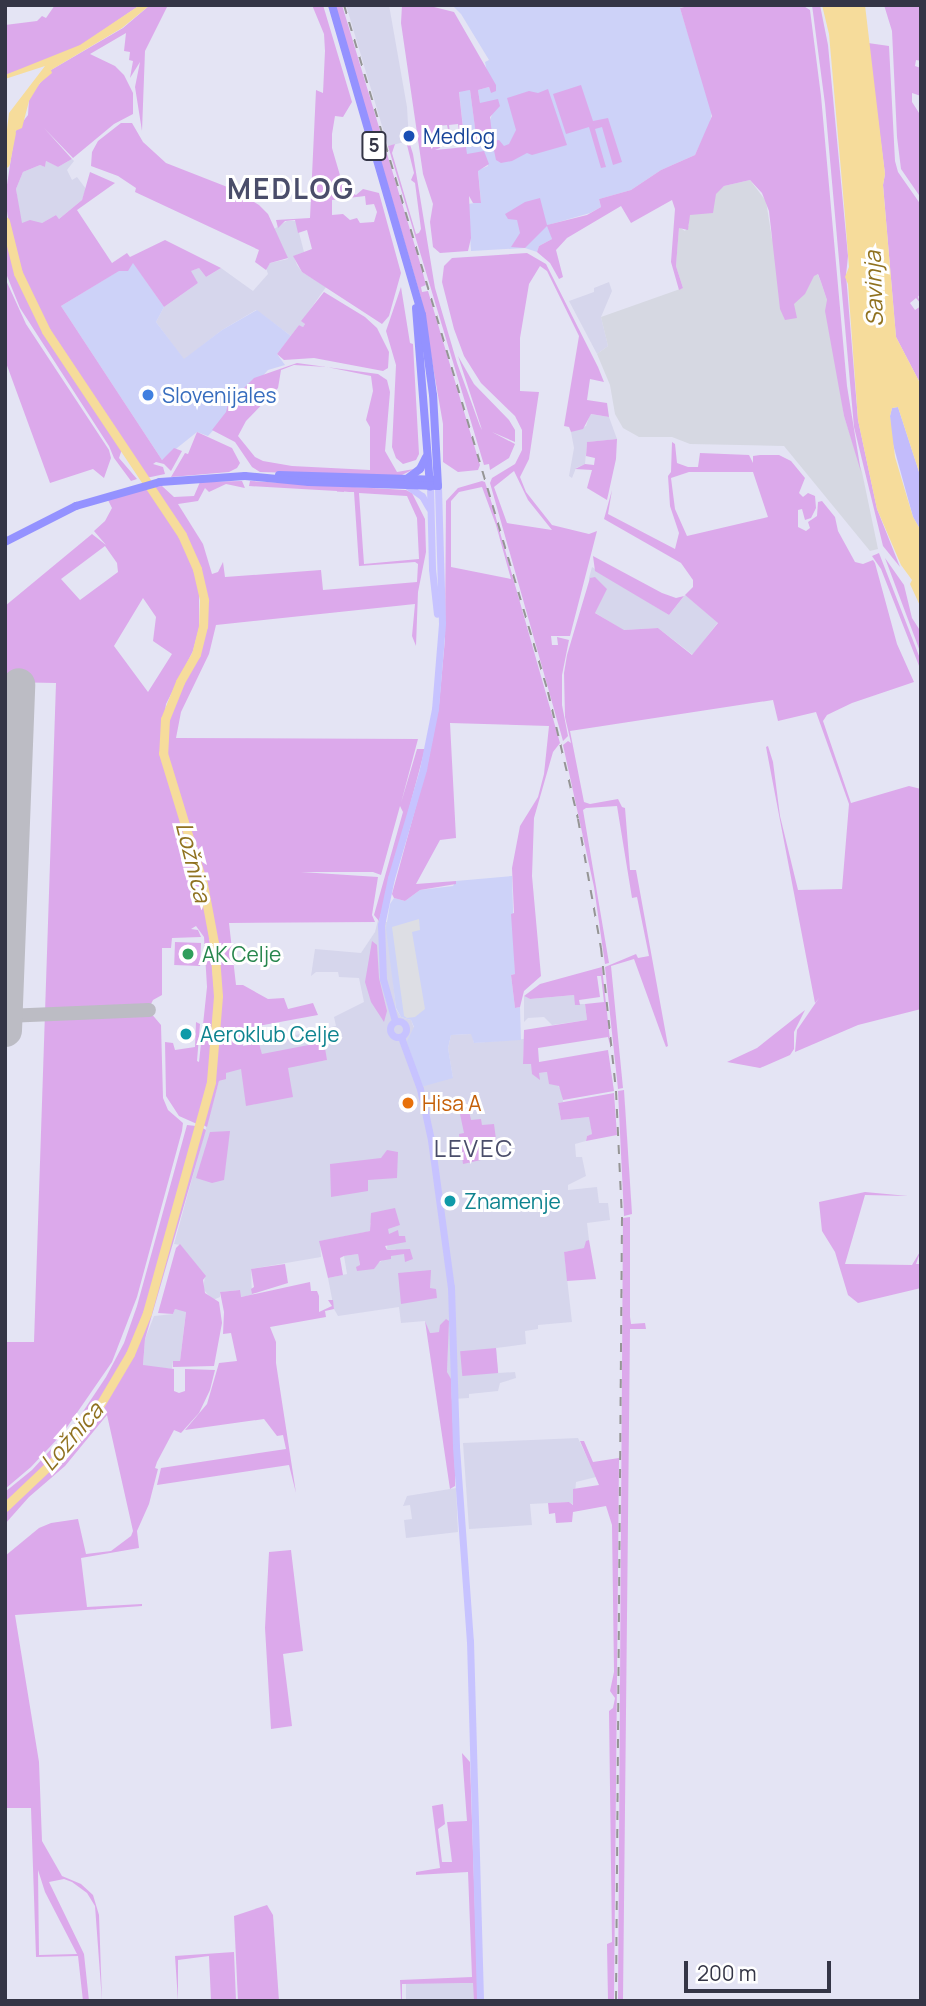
<!DOCTYPE html>
<meta charset="utf-8">
<style>
body{margin:0}
#map{position:relative;width:926px;height:2006px;overflow:hidden;background:#e4e4f4;font-family:Manrope,sans-serif}
div>[style]{position:absolute}
[style*='--x']{left:calc(var(--x)*1px);top:calc(var(--y)*1px);width:calc(var(--w)*1px);rotate:calc(var(--a)*1deg)}
.residential>*{inset:0;background:#d6d6ec;transform-origin:0 0}
.commercial>*{inset:0;background:#cdd2f8}
.industrial>*{inset:0;background:#d6d8e2}
.green>*{inset:0;background:#dca9eb;transform-origin:0 0}
.sand>*{inset:0;background:#c3bcfb}
.parking>*{inset:0;background:#dddee4}
.water>*{inset:0;background:#f6dc9b}
.river>*{height:9px;margin:-4.5px;padding:0 4.5px;transform-origin:4.5px;border-radius:4.5px;background:#f6dc9b}
.taxiway>*{height:14px;margin:-7px;padding:0 7px;transform-origin:7px;border-radius:7px;background:#bcbcc4}
.runway>*{height:33px;margin:-16.5px;padding:0 16.5px;transform-origin:16.5px;border-radius:16.5px;background:#bcbcc4}
.secondary>*{height:7px;margin:-3.5px;padding:0 3.5px;transform-origin:3.5px;border-radius:3.5px;background:#c7c3ff}
.secondary>.ring{margin:-3.5px;padding:0;box-sizing:content-box;background:none;border:7px solid #c7c3ff;border-radius:50%}
.primary>*{height:8px;margin:-4px;padding:0 4px;transform-origin:4px;border-radius:4px;background:#9492ff}
.rail>*{height:2px;margin-top:-1px;transform-origin:0;background:repeating-linear-gradient(90deg,#959595 0 9px,transparent 0 18px)}
.dots>*{width:19px;height:19px;translate:-50% -50%;box-sizing:border-box;border:4px solid #fff;border-radius:50%}
span{translate:-50% -50%;white-space:nowrap;text-align:center;line-height:1.15;-webkit-text-stroke:6px #fff;paint-order:stroke}
.shield-label span{padding:2px 5px;background:#fff;border:2px solid;border-radius:5px;-webkit-text-stroke-width:0}
.shield-label{font-size:19px;color:#343546;font-weight:700}
.transit-label{font-size:21px;color:#164399}
.left{translate:0 -50%;text-align:left}
.shop-label{font-size:21px;color:#366cbe}
.leisure-label{font-size:21px;color:#27864d}
.culture-label{font-size:21px;color:#0d838f}
.food-label{font-size:21px;color:#c56008}
.water-label{font-size:23px;color:#907220;font-style:italic}
.quarter-label{font-size:24px;color:#4a4d6a;letter-spacing:2px}
.district-label{font-size:28px;color:#4a4d6a;font-weight:700;letter-spacing:2px}
.frame{position:absolute;inset:0;border:7px solid #343546;pointer-events:none}
.scale{position:absolute;left:684px;top:1961px;width:147px;height:32px;box-sizing:border-box;border:4px solid #343546;border-top:0;padding-left:9px;font-size:21px;line-height:24px;white-space:nowrap;color:#343546;-webkit-text-stroke:5px #fff;paint-order:stroke}
</style>
<div id="map">
<div class="residential">
<div style="clip-path:polygon(346px 5px,389px 5px,407px 107px,409px 141px,388px 146px)"></div>
<div style="clip-path:polygon(72px 159px,74px 161px,67px 170px,72px 180px,77px 177px,86px 189px,82px 200px,59px 219px,56px 215px,42px 223px,21px 224px,16px 189px,23px 172px,40px 165px,45px 167px,46px 161px,58px 167px)"></div>
<div style="clip-path:polygon(287px 221px,296px 221px,304px 252px,294px 256px,297px 265px,302px 272px,326px 287px,302px 321px,305px 324px,303px 327px,299px 325px,291px 336px,256px 310px,222px 330px,184px 360px,156px 322px,164px 307px,198px 283px,190px 271px,199px 268px,206px 277px,221px 268px,253px 291px,268px 274px,266px 268px,270px 263px,288px 259px,274px 229px)"></div>
<div style="clip-path:polygon(609px 282px,612px 291px,601px 317px,608px 346px,597px 354px,569px 301px,594px 292px,594px 288px)"></div>
<div style="clip-path:polygon(590px 414px,609px 417px,617px 439px,587px 442px,585px 464px,576px 468px,572px 478px,569px 476px,574px 448px,571px 432px,586px 426px)"></div>
<div style="clip-path:polygon(592px 567px,669px 615px,685px 595px,718px 622px,693px 655px,658px 628px,623px 630px,594px 612px,589px 578px)"></div>
<div style="clip-path:polygon(378px 920px,387px 922px,396px 1009px,401px 1017px,411px 1020px,414px 1028px,453px 1078px,448px 1048px,451px 1035px,472px 1034px,474px 1043px,524px 1039px,523px 1064px,531px 1064px,539px 1073px,548px 1072px,562px 1091px,563px 1102px,558px 1103px,561px 1120px,590px 1117px,592px 1134px,587px 1136px,586px 1141px,575px 1144px,576px 1157px,582px 1157px,586px 1176px,568px 1185px,568px 1190px,597px 1187px,599px 1203px,608px 1203px,610px 1220px,587px 1223px,589px 1240px,585px 1248px,564px 1252px,572px 1322px,538px 1325px,538px 1329px,525px 1331px,526px 1344px,496px 1348px,498px 1373px,515px 1372px,516px 1378px,500px 1383px,498px 1391px,469px 1394px,469px 1398px,453px 1399px,447px 1372px,448px 1336px,444px 1324px,440px 1325px,440px 1332px,429px 1333px,425px 1321px,401px 1323px,399px 1307px,338px 1316px,334px 1309px,328px 1278px,347px 1274px,344px 1256px,358px 1254px,360px 1266px,373px 1266px,390px 1256px,396px 1249px,387px 1250px,388px 1229px,373px 1222px,370px 1223px,371px 1231px,320px 1241px,321px 1257px,251px 1269px,252px 1295px,240px 1297px,239px 1290px,220px 1292px,220px 1297px,213px 1300px,203px 1289px,205px 1276px,180px 1245px,174px 1244px,219px 1081px,223px 1080px,225px 1073px,237px 1069px,241px 1068px,243px 1075px,327px 1060px,262px 1054px,259px 1043px,336px 1026px,334px 1017px,364px 1002px,359px 978px,339px 977px,338px 972px,316px 972px,311px 976px,315px 949px,361px 953px,375px 932px)"></div>
<div style="clip-path:polygon(574px 995px,576px 1004px,585px 1004px,587px 1020px,552px 1025px,544px 1017px,528px 1018px,524px 1022px,524px 996px,530px 999px)"></div>
<div style="clip-path:polygon(175px 1309px,186px 1311px,180px 1361px,173px 1361px,172px 1369px,143px 1366px,145px 1339px,154px 1316px,173px 1314px)"></div>
<div style="clip-path:polygon(578px 1438px,596px 1477px,576px 1482px,574px 1505px,569px 1502px,530px 1504px,532px 1525px,469px 1529px,463px 1443px)"></div>
<div style="clip-path:polygon(456px 1488px,458px 1532px,406px 1538px,404px 1520px,412px 1519px,410px 1505px,403px 1506px,407px 1496px)"></div>
<div style="left:406px;top:1983px;width:68px;height:18px"></div>
</div>
<div class="commercial">
<div style="clip-path:polygon(452px 5px,684px 5px,680px 8px,712px 111px,710px 123px,695px 155px,661px 170px,631px 190px,599px 199px,601px 207px,590px 213px,548px 225px,552px 239px,539px 246px,537px 252px,525px 248px,471px 251px,468px 204px,481px 202px,478px 170px,488px 166px,485px 157px,466px 154px,459px 91px,470px 90px,477px 142px,492px 134px,489px 123px,494px 109px,480px 103px,478px 90px,489px 87px,491px 93px,485px 62px,489px 60px,461px 14px)"></div>
<div style="clip-path:polygon(133px 262px,164px 307px,156px 322px,184px 359px,222px 330px,257px 310px,291px 336px,277px 354px,285px 365px,268px 370px,208px 436px,197px 432px,162px 460px,61px 306px)"></div>
<div style="clip-path:polygon(512px 876px,515px 974px,511px 975px,515px 1008px,520px 1007px,521px 1040px,474px 1043px,471px 1034px,451px 1035px,448px 1048px,453px 1078px,421px 1087px,407px 1041px,414px 1027px,411px 1020px,401px 1017px,396px 1008px,386px 928px,390px 904px,394px 898px,405px 901px,420px 890px,453px 886px,456px 881px)"></div>
</div>
<div class="industrial">
<div style="clip-path:polygon(750px 180px,766px 201px,772px 239px,814px 266px,821px 282px,827px 300px,844px 416px,862px 472px,878px 549px,870px 551px,784px 446px,690px 444px,672px 437px,639px 437px,623px 428px,615px 414px,610px 385px,597px 354px,608px 346px,601px 317px,683px 288px,676px 266px,679px 227px,685px 231px,689px 225px,689px 215px,724px 186px)"></div>
</div>
<div class="green">
<div style="clip-path:polygon(55px 5px,140px 5px,83px 44px,50px 60px,5px 75px,5px 25px,37px 21px,42px 16px,46px 18px)"></div>
<div style="clip-path:polygon(150px 5px,168px 5px,145px 51px,142px 131px,135px 87px,140px 62px,130px 78px,133px 61px,129px 60px,130px 52px,124px 51px,126px 33px,90px 54px,115px 66px,124px 75px,133px 93px,133px 114px,114px 124px,73px 158px,44px 128px,72px 159px,58px 167px,46px 161px,45px 167px,40px 165px,23px 172px,16px 189px,22px 223px,30px 220px,42px 223px,56px 215px,59px 219px,82px 200px,90px 172px,115px 183px,77px 210px,112px 263px,127px 253px,130px 257px,165px 240px,221px 268px,206px 277px,199px 268px,191px 271px,198px 283px,164px 307px,133px 263px,128px 271px,119px 271px,61px 306px,162px 460px,174px 448px,182px 451px,171px 471px,164px 464px,156px 462px,153px 464px,163px 467px,165px 474px,146px 478px,43px 320px,30px 295px,12px 244px,5px 198px,15px 132px,28px 115px,29px 100px,36px 88px,51px 70px,123px 28px)"></div>
<div style="clip-path:polygon(evenodd,312px 5px,323px 5px,352px 102px,343px 117px,335px 116px,332px 134px,332px 148px,344px 189px,356px 195px,363px 189px,379px 193px,401px 273px,389px 316px,382px 324px,302px 272px,293px 256px,312px 249px,307px 230px,298px 233px,295px 220px,285px 221px,278px 228px,276px 220px,310px 218px,316px 90px,323px 93px,325px 51px,324px 34px,312px 5px,365px 196px,366px 205px,374px 204px,377px 212px,374px 222px,360px 223px,357px 218px,350px 220px,343px 214px,332px 215px,332px 200px,365px 196px)"></div>
<div style="clip-path:polygon(335px 5px,342px 5px,421px 266px,426px 285px,421px 287px,422px 292px,428px 291px,480px 465px,478px 470px,458px 472px,443px 462px,443px 424px,421px 298px)"></div>
<div style="clip-path:polygon(402px 5px,426px 5px,454px 12px,496px 85px,496px 91px,491px 93px,489px 87px,478px 90px,480px 103px,498px 99px,500px 106px,490px 117px,492px 134px,486px 140px,477px 143px,470px 90px,459px 92px,465px 146px,461px 146px,458px 124px,449px 125px,452px 147px,447px 125px,438px 126px,440px 148px,435px 150px,466px 147px,467px 154px,484px 151px,489px 164px,478px 171px,481px 203px,473px 203px,469px 196px,471px 238px,468px 251px,440px 253px,433px 247px,430px 222px,433px 204px,423px 174px,401px 23px)"></div>
<div style="clip-path:polygon(693px 5px,802px 5px,810px 10px,821px 96px,847px 386px,861px 472px,844px 416px,825px 311px,827px 300px,821px 282px,818px 274px,814px 276px,805px 294px,794px 304px,797px 318px,785px 320px,780px 309px,769px 211px,762px 193px,750px 180px,724px 186px,716px 194px,713px 213px,690px 215px,688px 230px,679px 228px,676px 266px,683px 288px,679px 290px,671px 262px,675px 209px,672px 200px,631px 223px,621px 206px,567px 238px,556px 250px,563px 277px,559px 279px,550px 263px,537px 252px,539px 246px,552px 239px,547px 226px,525px 248px,511px 247px,520px 233px,517px 220px,508px 219px,505px 214px,525px 202px,540px 198px,547px 225px,587px 215px,601px 207px,599px 199px,631px 190px,661px 170px,695px 155px,712px 116px,680px 8px)"></div>
<div style="clip-path:polygon(812px 5px,820px 5px,828px 45px,848px 256px,846px 275px,858px 420px,877px 509px,900px 567px,883px 546px,854px 427px,825px 104px)"></div>
<div style="clip-path:polygon(884px 5px,921px 5px,921px 61px,916px 60px,915px 66px,921px 68px,921px 96px,912px 93px,912px 102px,921px 116px,921px 198px,901px 169px,897px 137px,892px 31px)"></div>
<div style="clip-path:polygon(868px 43px,889px 46px,895px 161px,898px 172px,921px 205px,921px 292px,918px 297px,921px 304px,916px 298px,910px 303px,915px 310px,921px 306px,921px 385px,896px 337px,883px 185px,885px 174px)"></div>
<div style="clip-path:polygon(581px 85px,593px 121px,608px 118px,622px 162px,613px 165px,602px 127px,595px 129px,606px 167px,601px 168px,589px 127px,566px 134px,553px 94px)"></div>
<div style="clip-path:polygon(548px 89px,567px 145px,532px 155px,527px 153px,512px 161px,501px 163px,496px 160px,492px 141px,499px 140px,504px 146px,509px 144px,516px 130px,507px 98px,529px 91px,538px 93px)"></div>
<div style="clip-path:polygon(121px 123px,132px 123px,143px 142px,166px 163px,235px 190px,259px 205px,268px 214px,288px 258px,270px 263px,266px 270px,255px 262px,259px 250px,135px 192px,136px 188px,118px 176px,91px 166px,92px 152px,98px 141px)"></div>
<div style="clip-path:polygon(406px 141px,409px 141px,413px 154px,435px 288px,457px 363px,480px 426px,482px 430px,458px 356px,474px 384px,509px 420px,515px 430px,515px 442px,492px 432px,515px 444px,509px 458px,490px 470px,489px 464px,484px 465px,388px 146px,395px 144px,392px 153px,416px 234px,419px 233px,421px 229px,415px 183px,411px 180px,414px 173px)"></div>
<div style="clip-path:polygon(5px 234px,16px 273px,39px 322px,122px 449px,119px 458px,137px 479px,131px 481px,114px 458px,109px 446px,20px 308px,5px 271px)"></div>
<div style="clip-path:polygon(evenodd,527px 253px,546px 264px,598px 367px,604px 382px,590px 379px,587px 400px,607px 403px,609px 417px,591px 414px,583px 429px,571px 432px,569px 427px,564px 426px,579px 336px,547px 271px,540px 266px,529px 284px,520px 338px,520px 391px,539px 392px,529px 459px,520px 477px,526px 492px,552px 525px,589px 534px,597px 531px,570px 636px,551px 636px,552px 645px,558px 645px,557px 637px,569px 640px,562px 675px,562px 705px,568px 736px,563px 741px,490px 483px,492px 478px,515px 464px,522px 450px,522px 430px,515px 416px,481px 383px,464px 356px,454px 329px,442px 282px,444px 266px,452px 258px,527px 253px,514px 471px,528px 500px,552px 530px,507px 523px,494px 487px,514px 471px)"></div>
<div style="clip-path:polygon(5px 278px,26px 324px,109px 450px,111px 458px,104px 478px,93px 469px,50px 483px,5px 360px)"></div>
<div style="clip-path:polygon(401px 287px,410px 343px,413px 344px,419px 454px,416px 460px,403px 464px,396px 458px,392px 447px,396px 365px,386px 331px)"></div>
<div style="clip-path:polygon(324px 292px,365px 317px,377px 328px,389px 352px,388px 368px,383px 371px,314px 358px,284px 360px,277px 354px,299px 325px,303px 327px,305px 324px,301px 321px)"></div>
<div style="clip-path:polygon(evenodd,297px 363px,378px 374px,387px 380px,390px 392px,385px 451px,397px 472px,414px 469px,400px 476px,260px 472px,252px 467px,235px 442px,212px 430px,226px 412px,228px 404px,254px 378px,297px 363px,294px 365px,327px 367px,371px 376px,373px 391px,366px 420px,370px 427px,370px 470px,292px 466px,263px 461px,255px 457px,238px 436px,246px 421px,278px 388px,281px 370px,294px 365px)"></div>
<div style="clip-path:polygon(197px 432px,232px 448px,240px 463px,237px 468px,229px 472px,171px 477px,185px 453px,188px 454px)"></div>
<div style="clip-path:polygon(617px 439px,616px 459px,607px 500px,587px 488px,592px 470px,575px 469px,585px 464px,594px 465px,595px 458px,586px 456px,587px 442px)"></div>
<div style="clip-path:polygon(evenodd,672px 442px,675px 444px,677px 463px,688px 467px,698px 467px,700px 453px,749px 455px,753px 463px,753px 456px,760px 455px,779px 455px,791px 461px,805px 478px,799px 493px,803px 497px,808px 493px,815px 496px,816px 508px,811px 518px,805px 520px,802px 509px,798px 510px,798px 527px,806px 531px,810px 528px,808px 522px,817px 516px,818px 502px,822px 501px,835px 517px,838px 531px,855px 562px,863px 564px,873px 560px,875px 563px,897px 644px,914px 682px,852px 703px,827px 715px,823px 721px,851px 803px,909px 786px,921px 789px,921px 1009px,858px 1025px,795px 1052px,797px 1030px,819px 998px,815px 1003px,766px 747px,768px 746px,773px 762px,780px 816px,798px 890px,842px 889px,849px 804px,816px 712px,778px 721px,773px 700px,570px 731px,584px 802px,590px 804px,618px 799px,622px 807px,625px 808px,630px 870px,636px 870px,668px 1046px,666px 1047px,663px 1039px,634px 959px,611px 966px,623px 1088px,618px 1089px,605px 967px,636px 954px,638px 958px,649px 956px,637px 897px,632px 898px,617px 806px,586px 808px,583px 810px,609px 963px,605px 964px,594px 887px,563px 745px,568px 741px,571px 743px,565px 717px,564px 673px,567px 655px,590px 578px,595px 577px,607px 589px,595px 613px,624px 630px,658px 628px,692px 655px,718px 623px,685px 595px,693px 587px,693px 580px,681px 563px,604px 519px,612px 490px,608px 514px,675px 549px,679px 533px,670px 506px,668px 476px,671px 472px,672px 442px,689px 472px,753px 472px,768px 517px,687px 536px,675px 509px,671px 478px,689px 472px)"></div>
<div style="clip-path:polygon(evenodd,242px 481px,245px 488px,226px 484px,209px 492px,205px 488px,198px 501px,178px 504px,203px 544px,212px 574px,218px 572px,223px 562px,225px 577px,321px 570px,323px 590px,417px 582px,418px 564px,415px 562px,359px 566px,354px 492px,249px 486px,250px 481px,406px 490px,412px 493px,425px 519px,426px 552px,418px 592px,416px 646px,412px 636px,415px 604px,216px 625px,209px 654px,181px 712px,176px 738px,418px 739px,401px 803px,417px 749px,425px 749px,379px 921px,374px 915px,403px 812px,400px 806px,381px 875px,373px 872px,301px 872px,378px 877px,372px 915px,375px 922px,229px 923px,236px 985px,243px 985px,268px 999px,284px 998px,288px 1009px,313px 1003px,318px 1015px,241px 1029px,243px 1046px,259px 1043px,262px 1054px,324px 1042px,327px 1060px,288px 1068px,293px 1097px,246px 1106px,241px 1069px,226px 1073px,226px 1079px,219px 1081px,207px 1127px,201px 1124px,213px 1079px,219px 1028px,218px 952px,202px 873px,170px 774px,165px 744px,170px 711px,202px 640px,206px 600px,203px 581px,192px 548px,153px 487px,162px 486px,174px 497px,194px 496px,200px 482px,242px 481px,359px 493px,407px 496px,417px 518px,419px 559px,364px 564px,359px 493px)"></div>
<div style="clip-path:polygon(evenodd,482px 481px,485px 482px,492px 504px,560px 743px,553px 752px,534px 818px,532px 876px,541px 976px,524px 991px,520px 1007px,515px 1008px,511px 975px,515px 974px,511px 914px,514px 913px,512px 868px,520px 826px,538px 797px,544px 774px,549px 726px,450px 723px,456px 838px,440px 840px,416px 884px,456px 881px,456px 884px,420px 890px,405px 901px,394px 898px,392px 894px,428px 762px,439px 705px,445px 639px,446px 501px,458px 488px,482px 481px,482px 487px,496px 525px,511px 579px,451px 567px,451px 501px,459px 492px,482px 487px)"></div>
<div style="clip-path:polygon(evenodd,148px 487px,188px 549px,199px 582px,199px 628px,193px 651px,166px 704px,160px 747px,207px 913px,216px 1009px,210px 1072px,197px 1124px,179px 1116px,166px 1096px,165px 1042px,173px 1043px,175px 1050px,195px 1047px,196px 1022px,200px 1024px,197px 1061px,199px 1062px,207px 987px,204px 937px,196px 926px,191px 929px,198px 930px,201px 937px,172px 938px,171px 948px,162px 948px,162px 995px,153px 1000px,149px 1008px,83px 1009px,83px 1014px,150px 1012px,161px 1025px,163px 1098px,168px 1110px,183px 1123px,182px 1131px,137px 1297px,112px 1362px,63px 1433px,31px 1467px,5px 1489px,5px 1342px,34px 1342px,56px 683px,5px 682px,5px 606px,92px 534px,106px 545px,94px 531px,105px 521px,112px 508px,107px 498px,148px 487px,105px 546px,117px 563px,118px 572px,80px 600px,61px 579px,105px 546px,148px 487px,143px 598px,156px 617px,153px 641px,172px 654px,148px 692px,114px 646px,143px 598px)"></div>
<div style="clip-path:polygon(879px 553px,921px 661px,921px 671px,881px 569px,872px 556px)"></div>
<div style="clip-path:polygon(593px 556px,662px 593px,676px 598px,684px 596px,669px 615px,595px 571px)"></div>
<div style="clip-path:polygon(885px 558px,904px 585px,912px 618px,921px 632px,921px 654px)"></div>
<div style="clip-path:polygon(372px 941px,377px 945px,379px 978px,387px 1011px,384px 1022px,371px 1002px,365px 982px)"></div>
<div style="left:175px;top:942px;width:26px;height:23px;rotate:2deg"></div>
<div style="clip-path:polygon(602px 967px,611px 1049px,608px 1037px,538px 1048px,539px 1062px,608px 1050px,614px 1091px,563px 1100px,559px 1086px,549px 1084px,547px 1072px,539px 1073px,540px 1080px,532px 1074px,531px 1064px,523px 1064px,524px 1030px,587px 1020px,585px 1004px,604px 1002px,601px 976px,597px 976px,600px 997px,579px 1000px,580px 1005px,575px 1005px,574px 995px,530px 999px,524px 996px,540px 984px)"></div>
<div style="clip-path:polygon(805px 1010px,794px 1032px,794px 1049px,790px 1055px,760px 1068px,727px 1062px,757px 1048px)"></div>
<div style="clip-path:polygon(624px 1090px,632px 1214px,624px 1216px,618px 1091px)"></div>
<div style="clip-path:polygon(614px 1093px,617px 1135px,586px 1141px,587px 1136px,592px 1134px,589px 1117px,561px 1120px,558px 1103px)"></div>
<div style="clip-path:polygon(469px 1111px,471px 1120px,481px 1119px,482px 1125px,494px 1124px,497px 1147px,479px 1151px,481px 1160px,463px 1164px,459px 1134px,464px 1133px,460px 1114px)"></div>
<div style="clip-path:polygon(187px 1125px,196px 1126px,149px 1297px,131px 1349px,107px 1395px,90px 1418px,49px 1464px,5px 1502px,5px 1492px,32px 1470px,76px 1422px,106px 1377px,124px 1343px,137px 1306px)"></div>
<div style="clip-path:polygon(evenodd,201px 1127px,206px 1130px,145px 1339px,143px 1365px,174px 1369px,174px 1391px,179px 1393px,185px 1391px,185px 1369px,215px 1370px,210px 1390px,199px 1413px,181px 1433px,174px 1430px,157px 1462px,155px 1468px,158px 1469px,149px 1504px,137px 1531px,139px 1548px,81px 1558px,87px 1607px,142px 1604px,142px 1606px,15px 1615px,39px 1762px,42px 1841px,62px 1876px,81px 1884px,93px 1895px,99px 1915px,102px 2001px,95px 1906px,87px 1893px,72px 1882px,64px 1879px,49px 1882px,84px 1954px,89px 2001px,83px 2001px,78px 1956px,36px 1957px,31px 1808px,5px 1808px,5px 1556px,39px 1528px,51px 1523px,78px 1519px,86px 1554px,111px 1551px,131px 1536px,133px 1531px,107px 1415px,65px 1466px,29px 1497px,5px 1524px,5px 1511px,78px 1438px,102px 1407px,131px 1356px,149px 1310px,201px 1127px,38px 1870px,45px 1892px,77px 1954px,39px 1955px,38px 1870px)"></div>
<div style="clip-path:polygon(230px 1131px,224px 1180px,212px 1183px,196px 1178px,210px 1132px)"></div>
<div style="clip-path:polygon(387px 1150px,398px 1152px,397px 1178px,368px 1180px,368px 1191px,331px 1197px,330px 1164px,381px 1158px)"></div>
<div style="clip-path:polygon(865px 1192px,908px 1196px,865px 1195px,845px 1264px,912px 1265px,921px 1250px,916px 1264px,921px 1264px,921px 1288px,858px 1303px,848px 1295px,835px 1252px,822px 1231px,819px 1202px)"></div>
<div style="clip-path:polygon(395px 1208px,400px 1225px,388px 1229px,389px 1234px,398px 1230px,399px 1236px,405px 1236px,406px 1242px,385px 1246px,387px 1250px,410px 1249px,413px 1259px,405px 1262px,404px 1254px,391px 1256px,391px 1259px,380px 1261px,374px 1269px,357px 1271px,356px 1267px,360px 1265px,358px 1254px,344px 1256px,340px 1258px,343px 1275px,328px 1278px,319px 1241px,370px 1231px,371px 1213px)"></div>
<div style="clip-path:polygon(630px 1217px,630px 1317px,631px 1324px,645px 1323px,646px 1329px,630px 1329px,623px 2001px,618px 2001px,623px 1218px)"></div>
<div style="clip-path:polygon(589px 1240px,596px 1279px,567px 1281px,564px 1252px,584px 1248px,586px 1241px)"></div>
<div style="clip-path:polygon(180px 1244px,206px 1276px,203px 1280px,205px 1293px,219px 1302px,222px 1323px,214px 1366px,173px 1367px,173px 1361px,180px 1361px,186px 1312px,175px 1309px,173px 1314px,158px 1313px,176px 1248px)"></div>
<div style="clip-path:polygon(285px 1264px,288px 1283px,252px 1294px,251px 1289px,254px 1287px,251px 1269px)"></div>
<div style="clip-path:polygon(431px 1270px,430px 1288px,436px 1289px,437px 1298px,401px 1304px,398px 1273px)"></div>
<div style="clip-path:polygon(310px 1282px,311px 1291px,317px 1291px,319px 1296px,319px 1312px,332px 1306px,328px 1300px,333px 1300px,334px 1309px,325px 1311px,326px 1317px,270px 1327px,276px 1342px,276px 1363px,296px 1493px,289px 1465px,157px 1485px,161px 1468px,286px 1449px,283px 1435px,277px 1436px,264px 1419px,185px 1430px,207px 1404px,219px 1363px,237px 1361px,231px 1333px,223px 1334px,224px 1312px,220px 1292px,240px 1290px,241px 1297px)"></div>
<div style="clip-path:polygon(446px 1319px,449px 1321px,447px 1372px,451px 1379px,455px 1471px,455px 1486px,450px 1489px,425px 1321px,430px 1333px,439px 1332px,440px 1325px)"></div>
<div style="left:496px;top:1348px;width:25px;height:36px;rotate:85deg"></div>
<div style="clip-path:polygon(580px 1441px,584px 1441px,593px 1462px,619px 1458px,614px 2001px,608px 2001px,607px 1944px,612px 1942px,609px 1711px,613px 1708px,615px 1698px,610px 1691px,614px 1672px,612px 1525px,606px 1506px,573px 1512px,572px 1522px,556px 1523px,555px 1513px,549px 1514px,548px 1503px,569px 1502px,573px 1505px,573px 1489px,599px 1485px)"></div>
<div style="clip-path:polygon(291px 1550px,303px 1651px,283px 1654px,292px 1726px,271px 1729px,265px 1628px,269px 1552px)"></div>
<div style="clip-path:polygon(462px 1753px,470px 1762px,478px 2001px,474px 2001px,473px 1983px,462px 1983px,402px 1984px,402px 2001px,392px 2001px,401px 2000px,400px 1980px,472px 1977px,468px 1872px,416px 1875px,416px 1872px,440px 1868px,432px 1806px,443px 1804px,445px 1824px,438px 1829px,442px 1862px,452px 1862px,447px 1822px,467px 1821px)"></div>
<div style="clip-path:polygon(267px 1905px,273px 1915px,279px 2001px,238px 2001px,234px 1916px)"></div>
<div style="clip-path:polygon(234px 1952px,236px 2001px,211px 2001px,209px 1956px,178px 1960px,178px 2001px,175px 1956px)"></div>
</div>
<div class="sand">
<div style="clip-path:polygon(898px 407px,921px 478px,921px 531px,913px 517px,891px 437px,890px 416px,892px 408px)"></div>
</div>
<div class="parking">
<div style="clip-path:polygon(419px 919px,420px 930px,412px 932px,425px 1009px,415px 1017px,407px 1018px,404px 1016px,392px 927px)"></div>
</div>
<div class="water">
<div style="clip-path:polygon(140px 5px,150px 5px,122px 28px,51px 70px,52px 73px,40px 83px,29px 101px,22px 128px,15px 131px,11px 144px,5px 146px,9px 113px,45px 66px,5px 79px,5px 75px,80px 45px)"></div>
<div style="clip-path:polygon(822px 5px,865px 5px,885px 174px,883px 185px,896px 337px,921px 385px,921px 478px,898px 407px,892px 408px,890px 416px,895px 457px,913px 517px,921px 531px,921px 608px,910px 584px,912px 580px,901px 565px,877px 509px,858px 420px,848px 284px,845px 277px,849px 267px,845px 216px,829px 34px)"></div>
</div>
<div class="river">
<div style="--x:5;--y:163;--w:31;--a:-79"></div>
<div style="--x:5;--y:221;--w:54;--a:76"></div>
<div style="--x:18;--y:273;--w:64;--a:64.2"></div>
<div style="--x:46;--y:331;--w:245;--a:56.3"></div>
<div style="--x:182;--y:535;--w:37;--a:66"></div>
<div style="--x:197;--y:569;--w:32;--a:77"></div>
<div style="--x:204;--y:600;--w:26;--a:92"></div>
<div style="--x:203;--y:626;--w:29;--a:104"></div>
<div style="--x:196;--y:654;--w:32;--a:120"></div>
<div style="--x:180;--y:682;--w:40;--a:112"></div>
<div style="--x:165;--y:719;--w:34;--a:93"></div>
<div style="--x:163;--y:753;--w:137;--a:73"></div>
<div style="--x:203;--y:884;--w:60;--a:79.4"></div>
<div style="--x:214;--y:943;--w:53;--a:85.7"></div>
<div style="--x:218;--y:996;--w:86;--a:94.7"></div>
<div style="--x:211;--y:1082;--w:240;--a:105.5"></div>
<div style="--x:147;--y:1313;--w:44;--a:112.5"></div>
<div style="--x:130;--y:1354;--w:77;--a:120.6"></div>
<div style="--x:91;--y:1420;--w:43;--a:131.2"></div>
<div style="--x:63;--y:1452;--w:80;--a:136.5"></div>
</div>
<div class="taxiway">
<div style="--x:6;--y:1016;--w:143;--a:-2.4"></div>
</div>
<div class="runway">
<div style="--x:5;--y:1030;--w:346;--a:-87.8"></div>
</div>
<div class="secondary">
<div style="--x:406;--y:485;--w:19;--a:35"></div>
<div style="--x:422;--y:496;--w:14;--a:60"></div>
<div style="--x:430;--y:486;--w:83;--a:88.6"></div>
<div style="--x:432;--y:569;--w:45;--a:83.7"></div>
<div class="ring" style="left:390px;top:1021px;width:9px;height:9px"></div>
<div style="--x:395;--y:1021;--w:44;--a:-105.9"></div>
<div style="--x:383;--y:979;--w:54;--a:-92.1"></div>
<div style="--x:381;--y:925;--w:48;--a:-78"></div>
<div style="--x:391;--y:878;--w:114;--a:-73.6"></div>
<div style="--x:423;--y:769;--w:61;--a:-78.7"></div>
<div style="--x:435;--y:709;--w:86;--a:-85.3"></div>
<div style="--x:442;--y:623;--w:137;--a:-91.7"></div>
<div style="--x:401;--y:1037;--w:55;--a:69.9"></div>
<div style="--x:420;--y:1089;--w:52;--a:77.8"></div>
<div style="--x:431;--y:1140;--w:148;--a:82.3"></div>
<div style="--x:451;--y:1287;--w:160;--a:88.2"></div>
<div style="--x:456;--y:1447;--w:195;--a:85.9"></div>
<div style="--x:470;--y:1641;--w:360;--a:88.4"></div>
</div>
<div class="primary">
<div style="--x:416;--y:308;--w:179;--a:85.5"></div>
<div style="--x:279;--y:475;--w:155;--a:1.8"></div>
<div style="--x:408;--y:478;--w:15;--a:-37"></div>
<div style="--x:420;--y:469;--w:13;--a:-63"></div>
<div style="--x:5;--y:542;--w:80;--a:-26.9"></div>
<div style="--x:76;--y:506;--w:87;--a:-15.9"></div>
<div style="--x:160;--y:482;--w:85;--a:-4"></div>
<div style="--x:245;--y:476;--w:64;--a:5.4"></div>
<div style="--x:309;--y:482;--w:129;--a:1.8"></div>
<div style="--x:438;--y:486;--w:91;--a:-93.1"></div>
<div style="--x:433;--y:395;--w:81;--a:-97.8"></div>
<div style="--x:422;--y:315;--w:323;--a:-106.2"></div>
</div>
<div class="rail">
<div style="--x:344;--y:5;--w:717;--a:73.46"></div>
<div style="--x:548;--y:692;--w:130;--a:76.7"></div>
<div style="--x:578;--y:819;--w:131;--a:79.9"></div>
<div style="--x:601;--y:948;--w:144;--a:84"></div>
<div style="--x:616;--y:1091;--w:126;--a:87.3"></div>
<div style="--x:622;--y:1217;--w:784;--a:90.44"></div>
</div>
<div class="dots">
<div style="left:409px;top:136px;background:#1a4fb4"></div>
<div style="left:148px;top:395px;background:#3f7fe0"></div>
<div style="left:188px;top:954px;background:#2e9e5b"></div>
<div style="left:186px;top:1034px;background:#0f9aa8"></div>
<div style="left:408px;top:1103px;background:#e8710a"></div>
<div style="left:450px;top:1201px;background:#0f9aa8"></div>
</div>
<div class="shield-label">
<span style="left:374px;top:146px">5</span>
</div>
<div class="transit-label">
<span class="left" style="left:423px;top:136px">Medlog</span>
</div>
<div class="shop-label">
<span class="left" style="left:162px;top:395px">Slovenijales</span>
</div>
<div class="leisure-label">
<span class="left" style="left:202px;top:954px">AK Celje</span>
</div>
<div class="culture-label">
<span class="left" style="left:200px;top:1034px">Aeroklub Celje</span>
<span class="left" style="left:464px;top:1201px">Znamenje</span>
</div>
<div class="food-label">
<span class="left" style="left:422px;top:1103px">Hisa A</span>
</div>
<div class="water-label">
<span style="left:873px;top:289px;rotate:-92deg">Savinja</span>
<span style="left:194px;top:862px;rotate:76deg">Ložnica</span>
<span style="left:71px;top:1436px;rotate:-49deg">Ložnica</span>
</div>
<div class="quarter-label">
<span style="left:474px;top:1148px">LEVEC</span>
</div>
<div class="district-label">
<span style="left:291px;top:188px">MEDLOG</span>
</div>
<div class="frame"></div>
<div class="scale">200 m</div>
</div>
